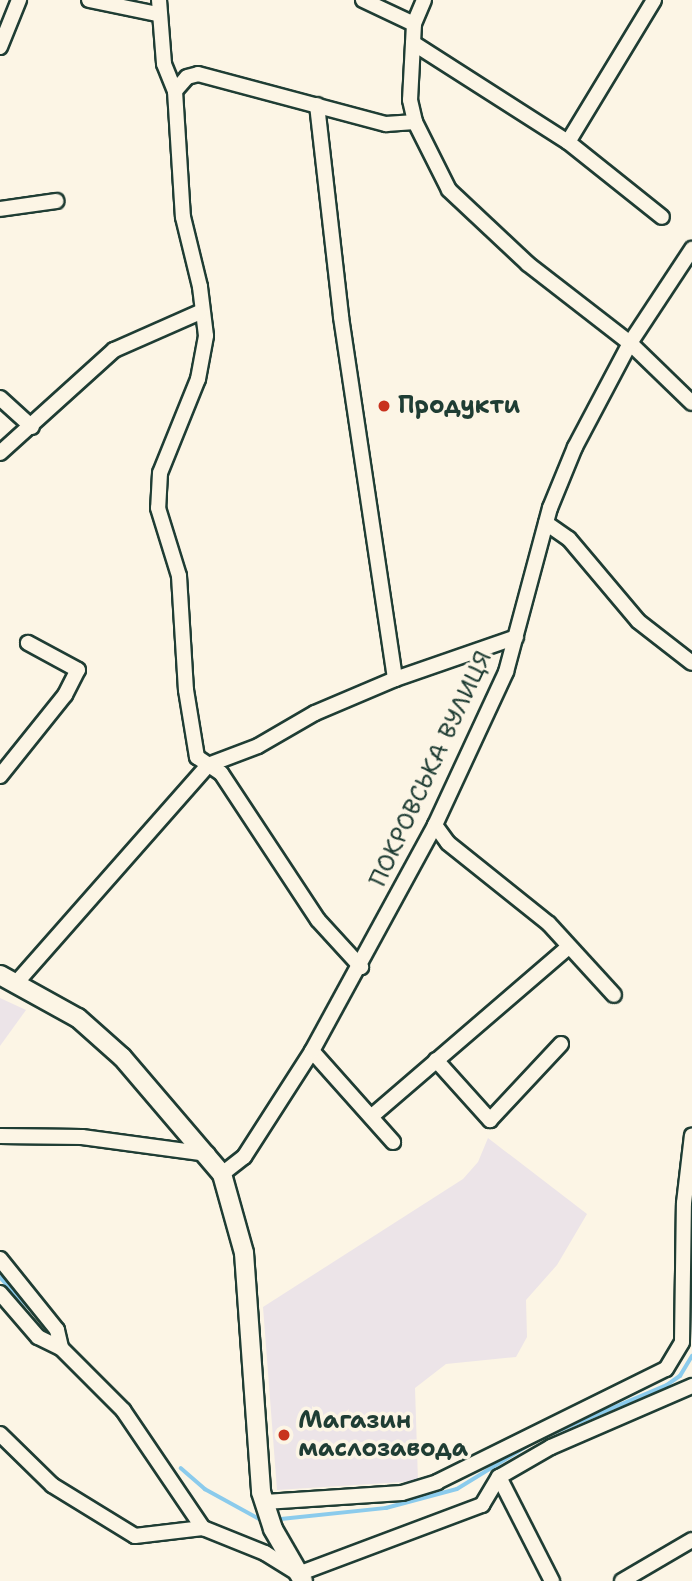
<!DOCTYPE html>
<meta charset="utf-8">
<style>
body{margin:0}
#map{position:relative;width:692px;height:1581px;overflow:hidden;background:#fcf5e5;font-family:"Shantell Sans",sans-serif}
div>[style]{position:absolute}
[style*='--x']{left:calc(var(--x)*1px);top:calc(var(--y)*1px);width:calc(var(--w)*1px);rotate:calc(var(--a)*1deg)}
.built>*{inset:0;background:#ece4e8}
.stream>*{height:3.5px;margin:-1.75px;padding:0 1.75px;transform-origin:1.75px;border-radius:1.75px;background:#8bcbec}
.roads{filter:drop-shadow(2px 0 #1f3d34) drop-shadow(-2px 0 #1f3d34) drop-shadow(0 2px #1f3d34) drop-shadow(0 -2px #1f3d34)}
.minor>*{height:14px;margin:-7px;padding:0 7px;transform-origin:7px;border-radius:7px;background:#fcf5e5}
.major>*{height:18px;margin:-9px;padding:0 9px;transform-origin:9px;border-radius:9px;background:#fcf5e5}
.dots>*{width:19px;height:19px;translate:-50% -50%;box-sizing:border-box;border:4px solid #fcf5e5;border-radius:50%}
span{translate:-50% -50%;white-space:nowrap;text-align:center;line-height:1.15;-webkit-text-stroke:7px #fcf5e5;paint-order:stroke}
.poi-label{font-size:24px;color:#1f3d34;font-weight:700}
.left{translate:0 -50%;text-align:left}
.street-label{font-size:24px;color:#1f3d34}
</style>
<div id="map">
<div class="built">
<div style="clip-path:polygon(0 998px,26px 1010px,0 1046px)"></div>
<div style="clip-path:polygon(488px 1138px,587px 1214px,557px 1265px,526px 1300px,527px 1337px,516px 1357px,446px 1364px,415px 1388px,418px 1481px,277px 1490px,263px 1307px,463px 1179px,478px 1162px)"></div>
</div>
<div class="stream">
<div style="--x:0;--y:1277;--w:55;--a:46.5"></div>
<div style="--x:181;--y:1468;--w:32;--a:41"></div>
<div style="--x:205;--y:1489;--w:66;--a:28.9"></div>
<div style="--x:281;--y:1519;--w:106;--a:-6"></div>
<div style="--x:386;--y:1508;--w:73;--a:-15"></div>
<div style="--x:457;--y:1489;--w:94;--a:-31.5"></div>
<div style="--x:537;--y:1440;--w:141;--a:-22.9"></div>
<div style="--x:667;--y:1385;--w:16;--a:-35"></div>
<div style="--x:680;--y:1376;--w:23;--a:-59"></div>
</div>
<div class="roads">
<div class="minor">
<div style="--x:89;--y:0;--w:69;--a:11.6"></div>
<div style="--x:159;--y:0;--w:64;--a:85.5"></div>
<div style="--x:164;--y:64;--w:29;--a:68"></div>
<div style="--x:175;--y:91;--w:126;--a:86.4"></div>
<div style="--x:183;--y:217;--w:72;--a:76.3"></div>
<div style="--x:200;--y:287;--w:49;--a:83"></div>
<div style="--x:206;--y:336;--w:44;--a:100.5"></div>
<div style="--x:198;--y:379;--w:101;--a:112"></div>
<div style="--x:160;--y:473;--w:35;--a:93"></div>
<div style="--x:158;--y:508;--w:71;--a:72.8"></div>
<div style="--x:179;--y:576;--w:114;--a:86.5"></div>
<div style="--x:186;--y:690;--w:68;--a:80.7"></div>
<div style="--x:197;--y:757;--w:29;--a:34"></div>
<div style="--x:221;--y:773;--w:176;--a:56.6"></div>
<div style="--x:318;--y:920;--w:64;--a:47.5"></div>
<div style="--x:363;--y:0;--w:56;--a:25.2"></div>
<div style="--x:424;--y:0;--w:26;--a:113"></div>
<div style="--x:414;--y:24;--w:76;--a:93"></div>
<div style="--x:410;--y:100;--w:23;--a:77"></div>
<div style="--x:415;--y:122;--w:76;--a:63.4"></div>
<div style="--x:449;--y:190;--w:108;--a:43.1"></div>
<div style="--x:528;--y:264;--w:129;--a:37.8"></div>
<div style="--x:630;--y:343;--w:86;--a:44.1"></div>
<div style="--x:413;--y:43;--w:184;--a:32.6"></div>
<div style="--x:568;--y:142;--w:120;--a:38.6"></div>
<div style="--x:0;--y:47;--w:51;--a:-68"></div>
<div style="--x:175;--y:91;--w:18;--a:-49"></div>
<div style="--x:187;--y:77;--w:11;--a:-15"></div>
<div style="--x:198;--y:74;--w:195;--a:14.9"></div>
<div style="--x:386;--y:124;--w:29;--a:-4"></div>
<div style="--x:317;--y:105;--w:213;--a:83.5"></div>
<div style="--x:341;--y:317;--w:366;--a:81.5"></div>
<div style="--x:568;--y:142;--w:166;--a:-58.8"></div>
<div style="--x:0;--y:209;--w:57;--a:-8.1"></div>
<div style="--x:0;--y:398;--w:43;--a:42.2"></div>
<div style="--x:0;--y:453;--w:154;--a:-42.1"></div>
<div style="--x:114;--y:350;--w:94;--a:-23.8"></div>
<div style="--x:546;--y:523;--w:28;--a:35"></div>
<div style="--x:569;--y:539;--w:107;--a:49.9"></div>
<div style="--x:638;--y:621;--w:68;--a:37.9"></div>
<div style="--x:0;--y:776;--w:104;--a:-51.3"></div>
<div style="--x:65;--y:695;--w:28;--a:-63"></div>
<div style="--x:78;--y:670;--w:57;--a:-151.6"></div>
<div style="--x:435;--y:825;--w:22;--a:54"></div>
<div style="--x:448;--y:843;--w:129;--a:38.7"></div>
<div style="--x:549;--y:924;--w:96;--a:47.5"></div>
<div style="--x:17;--y:982;--w:289;--a:-48.6"></div>
<div style="--x:208;--y:765;--w:53;--a:-20.8"></div>
<div style="--x:258;--y:746;--w:66;--a:-30.1"></div>
<div style="--x:315;--y:713;--w:87;--a:-23"></div>
<div style="--x:395;--y:679;--w:128;--a:-19.1"></div>
<div style="--x:312;--y:1051;--w:122;--a:48.3"></div>
<div style="--x:436;--y:1060;--w:81;--a:48"></div>
<div style="--x:490;--y:1120;--w:104;--a:-46.9"></div>
<div style="--x:372;--y:1116;--w:257;--a:-40.7"></div>
<div style="--x:0;--y:1136;--w:82;--a:0.7"></div>
<div style="--x:82;--y:1137;--w:127;--a:7.7"></div>
<div style="--x:222;--y:1174;--w:28;--a:-38"></div>
<div style="--x:244;--y:1157;--w:126;--a:-57.3"></div>
<div style="--x:312;--y:1051;--w:257;--a:-61.4"></div>
<div style="--x:435;--y:825;--w:169;--a:-65.1"></div>
<div style="--x:506;--y:672;--w:170;--a:-75"></div>
<div style="--x:550;--y:508;--w:66;--a:-67.7"></div>
<div style="--x:575;--y:447;--w:118;--a:-62.1"></div>
<div style="--x:630;--y:343;--w:113;--a:-56.6"></div>
<div style="--x:0;--y:1259;--w:91;--a:51.2"></div>
<div style="--x:57;--y:1330;--w:18;--a:77"></div>
<div style="--x:0;--y:1293;--w:58;--a:49.2"></div>
<div style="--x:38;--y:1337;--w:25;--a:26"></div>
<div style="--x:61;--y:1348;--w:88;--a:45"></div>
<div style="--x:123;--y:1410;--w:143;--a:55.9"></div>
<div style="--x:203;--y:1528;--w:67;--a:22"></div>
<div style="--x:265;--y:1553;--w:39;--a:32"></div>
<div style="--x:298;--y:1574;--w:197;--a:-20.6"></div>
<div style="--x:482;--y:1505;--w:33;--a:-59"></div>
<div style="--x:499;--y:1477;--w:60;--a:-30"></div>
<div style="--x:551;--y:1447;--w:154;--a:-23.4"></div>
<div style="--x:0;--y:1434;--w:73;--a:44.4"></div>
<div style="--x:52;--y:1485;--w:97;--a:31.6"></div>
<div style="--x:135;--y:1536;--w:68;--a:-6.7"></div>
<div style="--x:499;--y:1477;--w:117;--a:63"></div>
<div style="--x:265;--y:1502;--w:137;--a:-3.8"></div>
<div style="--x:402;--y:1493;--w:37;--a:-17"></div>
<div style="--x:437;--y:1482;--w:255;--a:-26.3"></div>
<div style="--x:666;--y:1369;--w:31;--a:-59"></div>
<div style="--x:682;--y:1342;--w:139;--a:-89.2"></div>
<div style="--x:684;--y:1203;--w:68;--a:-83.3"></div>
<div style="--x:622;--y:1581;--w:81;--a:-30.4"></div>
</div>
<div class="major">
<div style="--x:0;--y:975;--w:89;--a:28.9"></div>
<div style="--x:78;--y:1018;--w:59;--a:41.6"></div>
<div style="--x:122;--y:1057;--w:154;--a:49.5"></div>
<div style="--x:222;--y:1174;--w:82;--a:74.4"></div>
<div style="--x:244;--y:1253;--w:240;--a:85.9"></div>
<div style="--x:261;--y:1492;--w:39;--a:72"></div>
<div style="--x:273;--y:1529;--w:60;--a:60"></div>
</div>
</div>
<div class="dots">
<div style="left:384px;top:406px;background:#c8321e"></div>
<div style="left:284px;top:1435px;background:#c8321e"></div>
</div>
<div class="poi-label">
<span class="left" style="left:398px;top:406px">Продукти</span>
<span class="left" style="left:298px;top:1435px">Магазин<br>маслозавода</span>
</div>
<div class="street-label">
<span style="left:431px;top:769px;rotate:-65deg">ПОКРОВСЬКА ВУЛИЦЯ</span>
</div>
</div>
